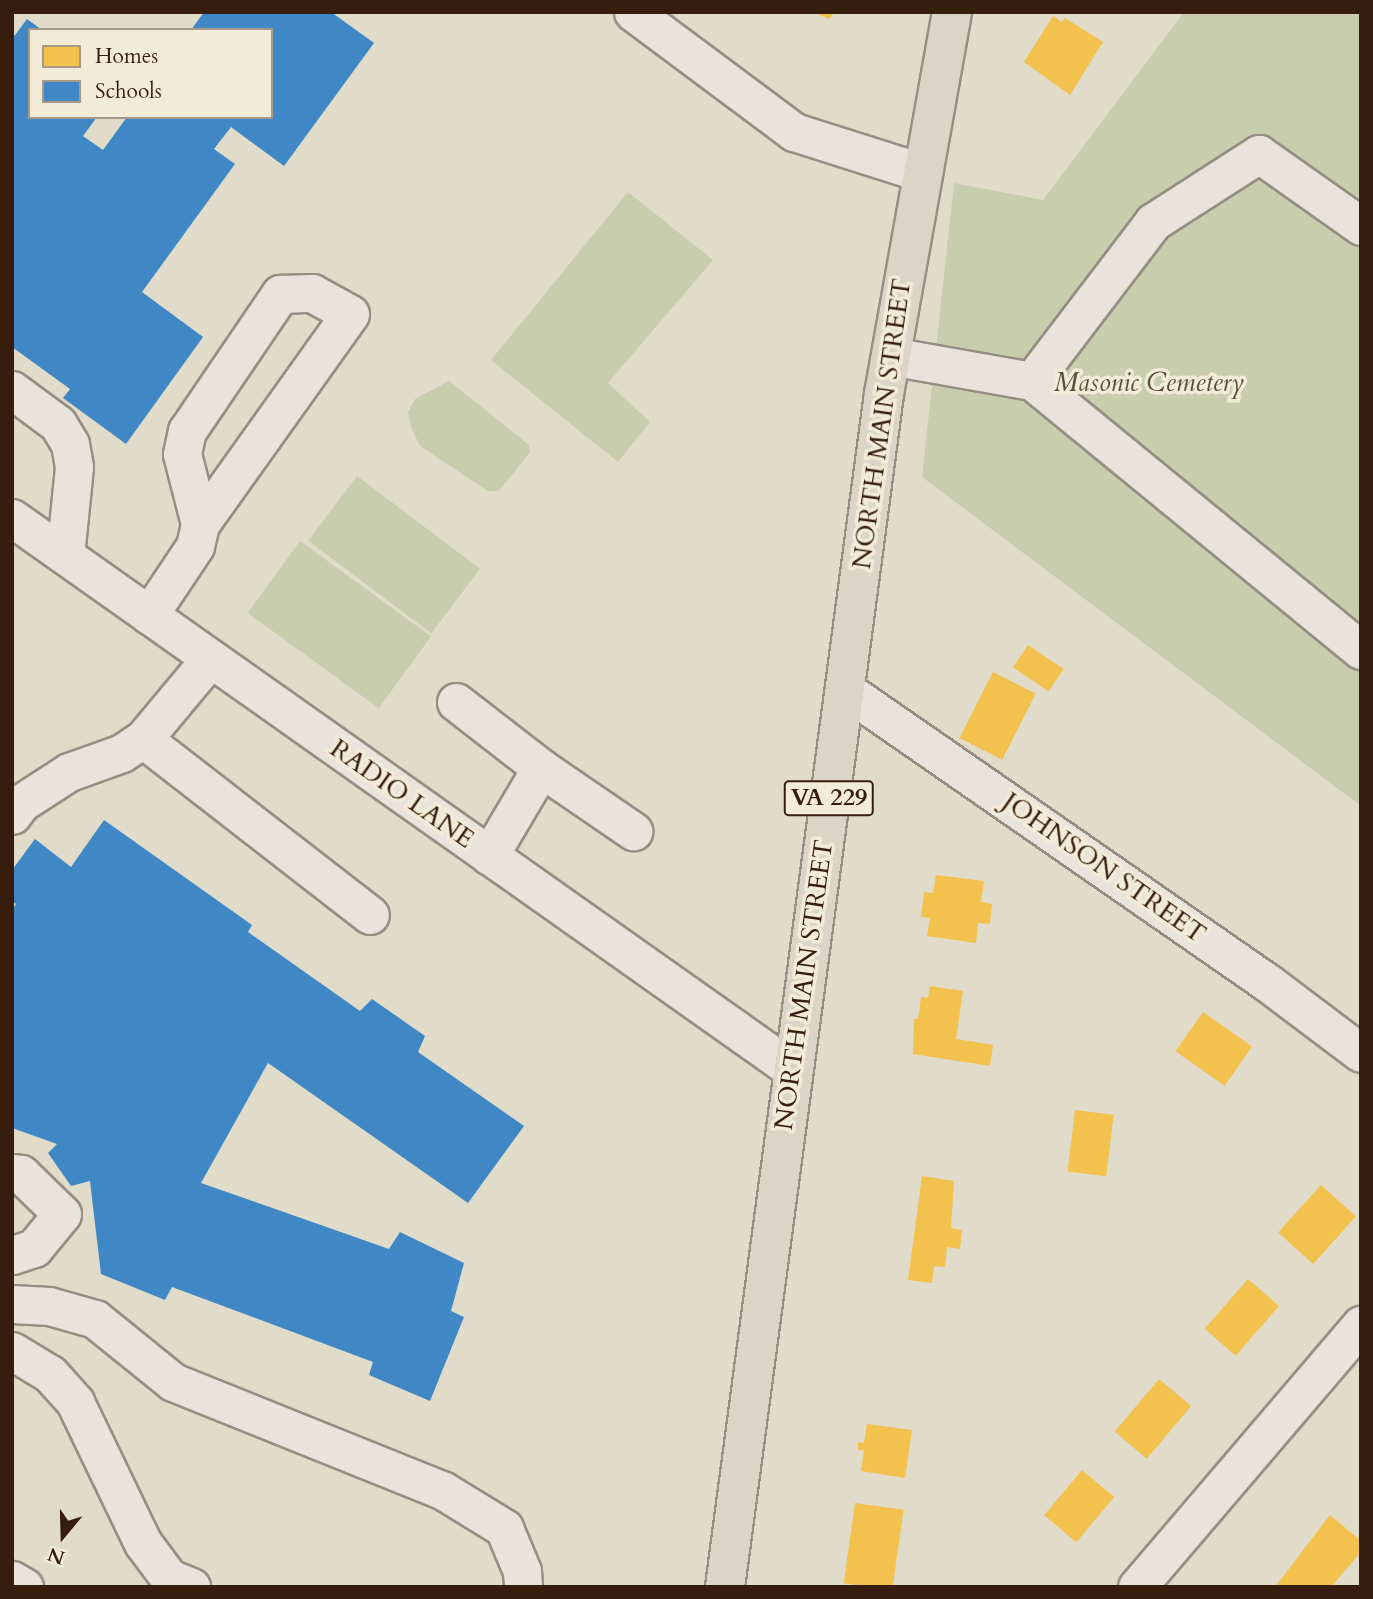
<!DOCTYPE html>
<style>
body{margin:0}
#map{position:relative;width:1373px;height:1599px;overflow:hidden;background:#e1dbca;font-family:Cardo,serif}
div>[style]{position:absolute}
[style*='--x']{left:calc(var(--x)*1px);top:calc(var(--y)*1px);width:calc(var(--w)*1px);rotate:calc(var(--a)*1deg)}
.green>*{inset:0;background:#c8cead;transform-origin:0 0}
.homes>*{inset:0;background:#f2c14e;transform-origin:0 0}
.schools>*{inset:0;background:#3f88c5}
.roads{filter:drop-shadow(2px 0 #958e82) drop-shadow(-2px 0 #958e82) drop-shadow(0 2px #958e82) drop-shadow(0 -2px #958e82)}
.minor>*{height:37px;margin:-18.5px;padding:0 18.5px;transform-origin:18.5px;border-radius:18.5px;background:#e8e4dc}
.major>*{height:38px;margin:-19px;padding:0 19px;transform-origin:19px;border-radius:19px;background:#dbd4c7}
span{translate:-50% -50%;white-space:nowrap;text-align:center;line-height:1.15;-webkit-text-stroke:7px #f1ebd7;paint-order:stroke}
.shield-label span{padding:2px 5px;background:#f1ebd7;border:2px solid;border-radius:5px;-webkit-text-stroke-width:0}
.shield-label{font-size:24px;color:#361d0e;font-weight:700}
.park-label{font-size:26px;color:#5c4f37;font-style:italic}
.street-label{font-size:26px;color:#361d0e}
.frame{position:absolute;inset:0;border:14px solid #361d0e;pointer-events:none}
.legend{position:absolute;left:28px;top:28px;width:245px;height:91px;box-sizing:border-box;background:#f1ebd7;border:2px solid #a69987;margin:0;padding:9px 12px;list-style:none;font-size:21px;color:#361d0e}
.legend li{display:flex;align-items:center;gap:14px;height:35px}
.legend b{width:35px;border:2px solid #a69987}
.north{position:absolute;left:28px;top:1501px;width:70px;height:70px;-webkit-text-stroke:5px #f1ebd7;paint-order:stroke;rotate:199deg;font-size:19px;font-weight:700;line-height:28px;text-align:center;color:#361d0e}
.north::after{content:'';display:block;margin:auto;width:24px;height:32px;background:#361d0e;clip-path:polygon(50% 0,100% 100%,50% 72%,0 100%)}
</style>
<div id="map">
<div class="green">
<div style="clip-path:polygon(1184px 12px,1361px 12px,1361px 806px,922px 477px,954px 183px,1043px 200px)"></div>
<div style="clip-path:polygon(628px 192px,713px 260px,608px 383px,650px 422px,618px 462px,491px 360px)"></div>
<div style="clip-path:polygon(449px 381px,529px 445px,530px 452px,499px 491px,488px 491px,420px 446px,411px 427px,408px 412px,415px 399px)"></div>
<div style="left:357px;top:476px;width:154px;height:81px;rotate:37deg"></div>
<div style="left:300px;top:541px;width:162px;height:89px;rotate:36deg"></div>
</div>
<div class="homes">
<div style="clip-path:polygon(813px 12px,835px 12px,829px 19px)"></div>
<div style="clip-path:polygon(1053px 16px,1062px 22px,1065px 18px,1103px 42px,1070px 95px,1024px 62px)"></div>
<div style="left:1028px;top:645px;width:43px;height:27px;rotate:34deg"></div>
<div style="left:993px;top:672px;width:48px;height:74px;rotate:27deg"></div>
<div style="clip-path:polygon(936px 875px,984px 881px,981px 902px,992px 904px,990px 924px,978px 923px,976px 943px,927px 936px,930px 918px,921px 917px,924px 892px,933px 893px)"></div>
<div style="clip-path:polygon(930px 986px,963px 991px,956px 1039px,993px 1045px,990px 1066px,913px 1054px,914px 1019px,918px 1019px,921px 997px,928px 998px)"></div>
<div style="left:1203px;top:1012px;width:60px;height:48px;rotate:35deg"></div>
<div style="left:1075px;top:1110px;width:39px;height:62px;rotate:7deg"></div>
<div style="clip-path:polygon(922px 1176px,954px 1181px,951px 1228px,962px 1230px,960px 1249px,947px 1247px,945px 1267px,934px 1266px,932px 1283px,908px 1280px)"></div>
<div style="left:1321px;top:1185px;width:47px;height:64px;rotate:42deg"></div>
<div style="left:1248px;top:1279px;width:41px;height:66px;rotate:41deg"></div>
<div style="left:1159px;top:1379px;width:42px;height:69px;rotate:40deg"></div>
<div style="clip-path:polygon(867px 1424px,912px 1430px,905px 1478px,861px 1471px,864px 1450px,858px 1450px,858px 1442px,864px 1443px)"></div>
<div style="left:1082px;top:1470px;width:42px;height:59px;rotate:40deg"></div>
<div style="left:855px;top:1503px;width:49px;height:81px;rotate:8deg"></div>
<div style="clip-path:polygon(1330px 1515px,1361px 1541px,1361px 1552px,1331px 1587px,1275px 1587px)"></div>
</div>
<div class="schools">
<div style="clip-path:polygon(204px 12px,331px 12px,374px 43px,284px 166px,231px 127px,214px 149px,235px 164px,142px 292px,203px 337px,126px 444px,63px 398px,70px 389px,12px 347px,12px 39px,27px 19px,42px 30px,30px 30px,30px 117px,97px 117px,83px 136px,103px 150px,127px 117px,271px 117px,271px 30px,191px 30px)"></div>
<div style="clip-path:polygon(104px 820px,252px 925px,248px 932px,360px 1011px,372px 999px,425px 1036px,418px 1052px,524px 1126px,468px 1203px,268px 1063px,201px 1183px,389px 1249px,400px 1232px,464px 1263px,451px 1311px,464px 1317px,430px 1401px,369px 1375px,373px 1362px,172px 1287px,165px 1300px,101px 1274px,90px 1181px,71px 1186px,48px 1153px,57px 1144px,12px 1128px,12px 910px,16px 904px,12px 901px,12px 870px,35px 839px,71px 867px)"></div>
</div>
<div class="roads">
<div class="minor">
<div style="--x:633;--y:12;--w:201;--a:36.7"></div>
<div style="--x:794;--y:132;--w:132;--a:17.6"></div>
<div style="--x:890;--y:356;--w:144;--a:10"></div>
<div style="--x:1032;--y:381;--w:425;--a:39.3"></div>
<div style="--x:1032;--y:381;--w:200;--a:-52.7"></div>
<div style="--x:1153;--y:222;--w:126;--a:-32.7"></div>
<div style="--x:1259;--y:154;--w:125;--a:35.2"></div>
<div style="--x:12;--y:390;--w:57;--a:36.5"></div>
<div style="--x:58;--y:424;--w:23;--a:59"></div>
<div style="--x:70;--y:444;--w:23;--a:80"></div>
<div style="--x:74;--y:467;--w:88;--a:95.8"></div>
<div style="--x:12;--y:518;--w:955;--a:35.24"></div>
<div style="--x:149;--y:615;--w:83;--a:-56.3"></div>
<div style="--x:195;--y:546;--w:23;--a:-77"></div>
<div style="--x:200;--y:524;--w:72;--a:-104.4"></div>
<div style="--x:182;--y:454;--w:24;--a:-78"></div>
<div style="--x:187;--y:431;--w:166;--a:-55.8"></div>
<div style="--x:280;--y:294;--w:32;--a:-2"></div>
<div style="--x:312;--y:293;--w:43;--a:28.9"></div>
<div style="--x:350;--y:314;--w:258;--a:125.5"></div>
<div style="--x:844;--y:689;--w:516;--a:34.74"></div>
<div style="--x:1268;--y:983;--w:116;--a:37"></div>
<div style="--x:456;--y:702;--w:108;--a:37.8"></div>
<div style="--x:541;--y:768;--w:102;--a:120.6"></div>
<div style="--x:143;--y:739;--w:287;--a:37.8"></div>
<div style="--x:541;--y:768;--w:112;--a:34.4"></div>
<div style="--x:12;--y:815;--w:15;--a:-53"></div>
<div style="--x:21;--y:803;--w:57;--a:-32.9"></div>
<div style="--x:69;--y:772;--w:56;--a:-19.7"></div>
<div style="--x:122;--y:753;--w:25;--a:-34"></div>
<div style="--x:143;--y:739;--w:104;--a:-50.1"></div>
<div style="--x:12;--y:1173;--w:9;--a:6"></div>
<div style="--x:21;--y:1174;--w:57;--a:44.3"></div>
<div style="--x:62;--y:1214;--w:44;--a:129.5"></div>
<div style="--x:34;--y:1248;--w:23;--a:162"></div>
<div style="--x:12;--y:1304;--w:37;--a:3"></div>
<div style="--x:49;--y:1306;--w:48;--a:15.8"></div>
<div style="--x:95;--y:1319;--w:100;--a:38.9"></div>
<div style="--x:173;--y:1382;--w:290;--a:21.9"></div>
<div style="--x:442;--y:1490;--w:73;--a:31.5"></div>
<div style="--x:504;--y:1528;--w:47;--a:67.3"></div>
<div style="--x:522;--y:1571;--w:16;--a:86"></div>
<div style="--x:12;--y:1351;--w:44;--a:31.2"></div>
<div style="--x:50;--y:1374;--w:38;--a:48"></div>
<div style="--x:75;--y:1402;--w:157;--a:64.3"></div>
<div style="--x:143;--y:1543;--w:44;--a:53.4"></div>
<div style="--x:169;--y:1578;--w:24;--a:22"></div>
<div style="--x:12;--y:1580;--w:14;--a:30"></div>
<div style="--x:1137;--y:1587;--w:345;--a:-49.5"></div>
</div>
<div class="major">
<div style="--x:725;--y:1587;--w:1204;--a:-82.41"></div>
<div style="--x:884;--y:394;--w:388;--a:-79.9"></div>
</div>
</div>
<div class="shield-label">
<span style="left:829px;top:798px">VA 229</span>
</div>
<div class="park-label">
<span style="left:1149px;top:383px">Masonic Cemetery</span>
</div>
<div class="street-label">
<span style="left:882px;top:424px;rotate:-82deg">NORTH MAIN STREET</span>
<span style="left:402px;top:794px;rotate:35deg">RADIO LANE</span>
<span style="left:1104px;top:868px;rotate:35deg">JOHNSON STREET</span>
<span style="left:804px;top:985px;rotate:-82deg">NORTH MAIN STREET</span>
</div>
<div class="frame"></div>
<ul class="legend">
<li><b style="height:19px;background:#f2c14e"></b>Homes</li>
<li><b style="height:19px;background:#3f88c5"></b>Schools</li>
</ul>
<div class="north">N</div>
</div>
